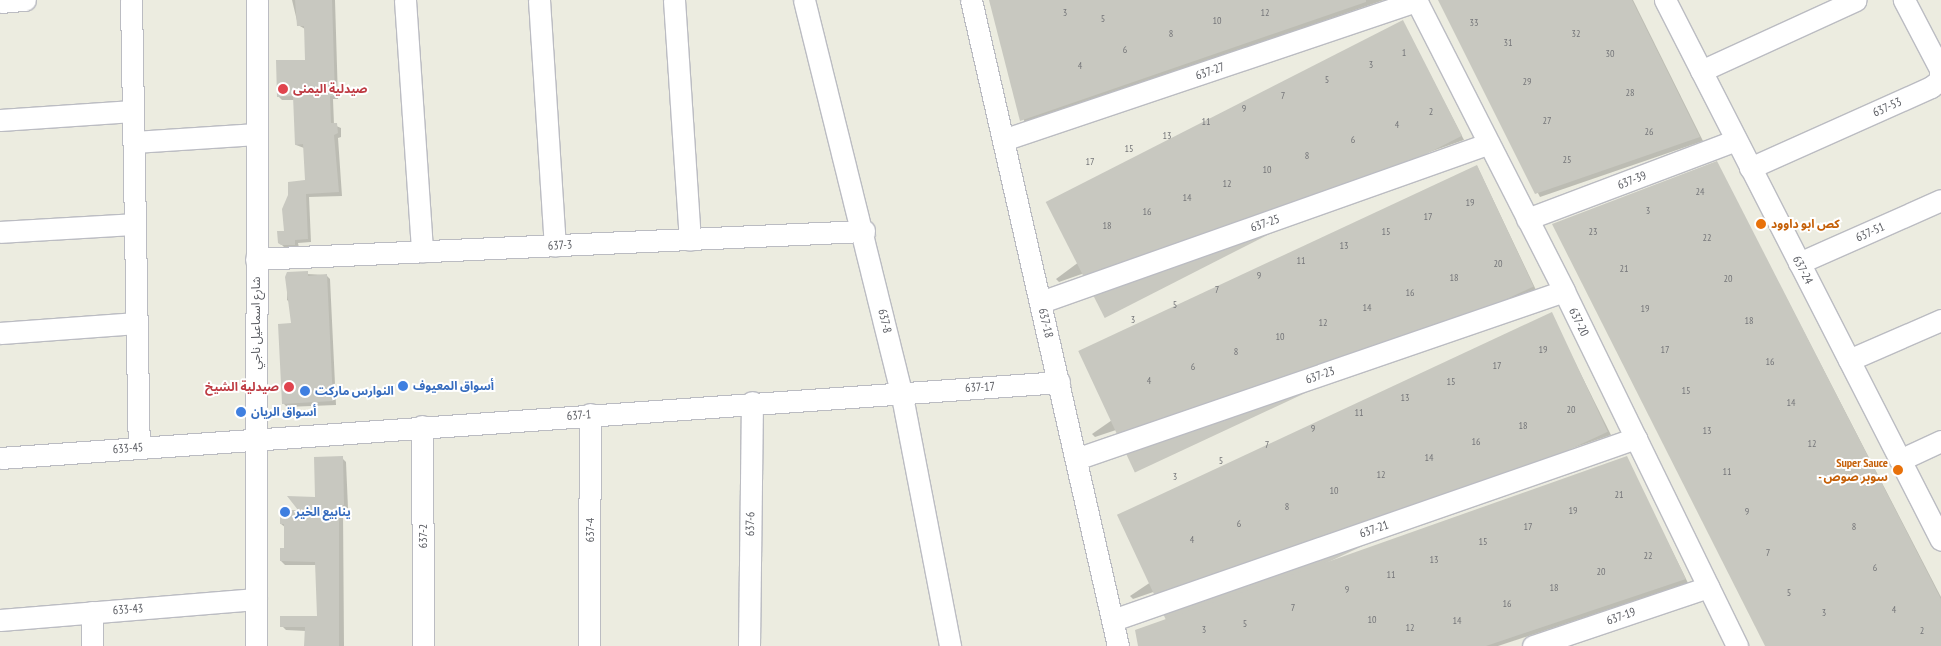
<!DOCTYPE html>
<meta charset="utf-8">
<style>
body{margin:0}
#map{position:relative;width:1941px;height:646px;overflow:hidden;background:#ecece0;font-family:"PT Sans Narrow","Noto Sans Arabic",sans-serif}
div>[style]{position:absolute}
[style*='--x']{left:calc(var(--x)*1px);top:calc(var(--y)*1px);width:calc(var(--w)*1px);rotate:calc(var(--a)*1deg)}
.shadow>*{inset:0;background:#0003}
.building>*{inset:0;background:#c8c8c0;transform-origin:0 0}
.roads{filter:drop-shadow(1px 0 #bbbcc2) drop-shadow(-1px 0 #bbbcc2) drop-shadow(0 1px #bbbcc2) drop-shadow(0 -1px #bbbcc2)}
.minor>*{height:21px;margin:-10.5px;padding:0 10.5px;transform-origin:10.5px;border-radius:10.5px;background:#fff}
.dots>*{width:14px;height:14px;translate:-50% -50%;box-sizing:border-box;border:2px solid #fff;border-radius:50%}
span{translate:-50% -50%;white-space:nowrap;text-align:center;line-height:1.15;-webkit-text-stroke:4px #fff;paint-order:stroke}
.number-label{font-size:10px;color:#757679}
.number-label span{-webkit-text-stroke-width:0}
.street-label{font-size:12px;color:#595b61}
.health-label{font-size:12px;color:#be3a42;font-weight:700}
.left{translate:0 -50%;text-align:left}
.right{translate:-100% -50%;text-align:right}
.food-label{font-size:12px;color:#c56008;font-weight:700}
.shop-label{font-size:12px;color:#366cbe;font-weight:700}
</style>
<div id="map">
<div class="shadow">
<div style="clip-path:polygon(292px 0,335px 0,338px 99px,333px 99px,334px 125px,341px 128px,341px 137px,338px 138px,342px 196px,309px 197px,311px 242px,298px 243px,299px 248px,286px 249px,279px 242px,306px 182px,304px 148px,296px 145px,294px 100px,282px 100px,278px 96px,306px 61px,305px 29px,298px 25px)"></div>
<div style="clip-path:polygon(990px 0,1384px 0,1025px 124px)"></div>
<div style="clip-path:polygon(1439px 0,1633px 0,1703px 141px,1540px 197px)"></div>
<div style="clip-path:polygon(1403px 22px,1464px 140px,1059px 282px,1056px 279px)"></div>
<div style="clip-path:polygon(1716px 162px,1941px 597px,1941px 646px,1767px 646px)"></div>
<div style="clip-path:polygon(1477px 166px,1536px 290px,1095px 437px,1092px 434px)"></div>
<div style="clip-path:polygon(288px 273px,326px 275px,330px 279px,336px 405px,287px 407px,283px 403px,293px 325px,292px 304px,287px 300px)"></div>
<div style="clip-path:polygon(1551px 314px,1611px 435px,1133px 599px,1130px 596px)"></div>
<div style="clip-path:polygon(342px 458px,346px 462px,348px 508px,343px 509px,344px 646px,306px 646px,306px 631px,286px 630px,282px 626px,318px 617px,316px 565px,285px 565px,281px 561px,285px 550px,286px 528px,281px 524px,316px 499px)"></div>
<div style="clip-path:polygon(1626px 458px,1688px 583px,1498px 646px,1140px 646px)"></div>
</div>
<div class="building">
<div style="clip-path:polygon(295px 0,332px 0,335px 96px,330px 96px,331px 123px,337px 123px,338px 133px,334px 135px,339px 192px,306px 194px,308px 239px,295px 240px,295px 245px,281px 245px,278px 243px,277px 231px,284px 231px,282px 209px,288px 195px,288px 182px,305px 180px,303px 144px,295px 145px,293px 96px,277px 97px,276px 60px,305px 60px,304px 26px,297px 26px)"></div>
<div style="clip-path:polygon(989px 0,1366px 0,1366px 2px,1020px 121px)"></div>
<div style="clip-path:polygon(1438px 0,1632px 0,1700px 137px,1535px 194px)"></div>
<div style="left:1403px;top:20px;width:130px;height:401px;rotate:63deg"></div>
<div style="clip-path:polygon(1717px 161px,1941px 599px,1941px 646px,1765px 646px,1552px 224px)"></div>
<div style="left:1477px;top:165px;width:134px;height:440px;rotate:65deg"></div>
<div style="clip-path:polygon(308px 271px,308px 276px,327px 274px,333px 401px,282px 404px,278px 324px,291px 323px,285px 277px,287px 272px)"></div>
<div style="left:1552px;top:312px;width:132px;height:480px;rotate:65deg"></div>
<div style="clip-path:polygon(343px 456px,344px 505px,339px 505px,339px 646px,304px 646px,305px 627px,280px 627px,280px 616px,317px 616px,315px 562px,280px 561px,280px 548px,284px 548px,284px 524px,280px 524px,280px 510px,298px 510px,287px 496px,315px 497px,314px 457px)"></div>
<div style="clip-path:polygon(1627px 456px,1686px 579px,1486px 646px,1138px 646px,1135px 630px)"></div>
</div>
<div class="roads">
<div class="minor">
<div style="--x:131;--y:0;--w:448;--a:89"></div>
<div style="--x:405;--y:0;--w:252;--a:86.1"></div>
<div style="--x:539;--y:0;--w:246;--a:86.3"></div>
<div style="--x:674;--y:0;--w:240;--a:86.2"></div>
<div style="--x:804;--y:0;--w:403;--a:76.1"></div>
<div style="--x:901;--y:391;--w:260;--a:79.1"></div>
<div style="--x:971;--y:0;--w:663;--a:77.18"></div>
<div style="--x:1416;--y:0;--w:326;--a:63"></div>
<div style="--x:1564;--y:291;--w:395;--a:64"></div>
<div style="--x:1665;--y:0;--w:606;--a:62.93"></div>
<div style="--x:0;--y:2;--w:25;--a:-5"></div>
<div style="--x:1701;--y:71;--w:170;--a:-24.6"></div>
<div style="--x:0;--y:120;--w:133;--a:-3.9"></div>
<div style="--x:1003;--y:140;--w:437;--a:-18.6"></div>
<div style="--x:134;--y:142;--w:123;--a:-3.7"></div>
<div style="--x:1750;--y:168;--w:198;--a:-24.1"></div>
<div style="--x:1931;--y:87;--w:11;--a:-38"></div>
<div style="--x:1940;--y:80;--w:11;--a:-90"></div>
<div style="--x:1940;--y:69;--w:78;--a:-117.6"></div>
<div style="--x:1527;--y:219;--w:223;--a:-20.7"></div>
<div style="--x:0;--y:232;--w:135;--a:-3.4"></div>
<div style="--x:256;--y:259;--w:609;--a:-2.64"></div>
<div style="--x:1799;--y:263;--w:155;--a:-23.9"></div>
<div style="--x:1041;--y:302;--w:475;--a:-19.5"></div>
<div style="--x:0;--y:333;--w:137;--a:-4.2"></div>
<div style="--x:1849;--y:360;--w:100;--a:-23.5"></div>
<div style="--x:422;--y:426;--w:220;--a:89.7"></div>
<div style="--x:0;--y:458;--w:1062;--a:-4.1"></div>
<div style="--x:1076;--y:459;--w:516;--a:-19"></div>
<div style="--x:1900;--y:460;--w:45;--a:-24.9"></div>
<div style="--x:0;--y:620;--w:257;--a:-4.7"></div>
<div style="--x:1113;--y:620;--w:554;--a:-19.19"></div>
<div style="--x:92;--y:646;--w:34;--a:-90"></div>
<div style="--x:256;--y:646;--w:646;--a:-89.91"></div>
<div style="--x:589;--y:646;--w:232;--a:-89.8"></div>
<div style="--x:749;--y:646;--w:244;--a:-89.3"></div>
<div style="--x:1533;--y:646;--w:185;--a:-18.6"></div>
</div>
</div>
<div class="dots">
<div style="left:283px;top:89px;background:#e0444e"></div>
<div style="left:1761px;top:224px;background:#e8710a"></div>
<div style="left:403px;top:386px;background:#3f7fe0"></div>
<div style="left:289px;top:387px;background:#e0444e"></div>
<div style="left:305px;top:391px;background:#3f7fe0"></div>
<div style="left:241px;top:412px;background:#3f7fe0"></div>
<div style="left:1898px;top:470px;background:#e8710a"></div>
<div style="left:285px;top:512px;background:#3f7fe0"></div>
</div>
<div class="number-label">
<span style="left:1065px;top:13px">3</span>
<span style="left:1265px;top:13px">12</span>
<span style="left:1103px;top:19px">5</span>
<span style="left:1217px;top:21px">10</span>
<span style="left:1474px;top:23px">33</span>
<span style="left:1171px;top:34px">8</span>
<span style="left:1576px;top:34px">32</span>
<span style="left:1508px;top:43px">31</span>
<span style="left:1125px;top:50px">6</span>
<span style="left:1404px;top:53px">1</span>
<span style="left:1610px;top:54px">30</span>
<span style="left:1371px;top:65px">3</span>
<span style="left:1080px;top:66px">4</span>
<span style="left:1327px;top:80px">5</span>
<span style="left:1527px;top:82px">29</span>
<span style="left:1630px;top:93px">28</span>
<span style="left:1283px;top:96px">7</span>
<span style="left:1244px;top:109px">9</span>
<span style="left:1431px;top:112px">2</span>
<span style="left:1547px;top:121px">27</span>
<span style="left:1206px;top:122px">11</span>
<span style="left:1397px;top:125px">4</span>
<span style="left:1649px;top:132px">26</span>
<span style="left:1167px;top:136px">13</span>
<span style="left:1353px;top:140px">6</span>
<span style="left:1129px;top:149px">15</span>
<span style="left:1307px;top:156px">8</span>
<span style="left:1567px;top:160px">25</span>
<span style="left:1090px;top:162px">17</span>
<span style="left:1267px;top:170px">10</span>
<span style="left:1227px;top:184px">12</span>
<span style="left:1700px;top:192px">24</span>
<span style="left:1187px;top:198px">14</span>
<span style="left:1470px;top:203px">19</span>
<span style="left:1648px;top:211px">3</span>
<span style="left:1147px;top:212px">16</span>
<span style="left:1428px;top:217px">17</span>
<span style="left:1107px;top:226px">18</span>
<span style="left:1386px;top:232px">15</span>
<span style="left:1593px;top:232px">23</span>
<span style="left:1707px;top:238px">22</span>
<span style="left:1344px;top:246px">13</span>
<span style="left:1301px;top:261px">11</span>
<span style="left:1498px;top:264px">20</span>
<span style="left:1624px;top:269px">21</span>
<span style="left:1259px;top:276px">9</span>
<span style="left:1454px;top:278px">18</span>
<span style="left:1728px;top:279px">20</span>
<span style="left:1217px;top:290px">7</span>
<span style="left:1410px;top:293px">16</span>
<span style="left:1175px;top:305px">5</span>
<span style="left:1367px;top:308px">14</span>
<span style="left:1645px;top:309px">19</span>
<span style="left:1133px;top:320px">3</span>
<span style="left:1749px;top:321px">18</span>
<span style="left:1323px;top:323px">12</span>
<span style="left:1280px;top:337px">10</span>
<span style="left:1543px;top:350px">19</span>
<span style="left:1665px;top:350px">17</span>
<span style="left:1236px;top:352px">8</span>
<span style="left:1770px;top:362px">16</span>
<span style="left:1497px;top:366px">17</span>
<span style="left:1193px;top:367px">6</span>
<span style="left:1149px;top:381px">4</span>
<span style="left:1451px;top:382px">15</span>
<span style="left:1686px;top:391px">15</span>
<span style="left:1405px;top:398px">13</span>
<span style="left:1791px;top:403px">14</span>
<span style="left:1571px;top:410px">20</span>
<span style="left:1359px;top:413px">11</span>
<span style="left:1523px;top:426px">18</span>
<span style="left:1313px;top:429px">9</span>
<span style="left:1707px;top:431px">13</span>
<span style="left:1476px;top:442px">16</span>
<span style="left:1812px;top:444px">12</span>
<span style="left:1267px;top:445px">7</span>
<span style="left:1429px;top:458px">14</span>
<span style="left:1221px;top:461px">5</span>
<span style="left:1727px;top:472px">11</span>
<span style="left:1381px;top:475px">12</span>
<span style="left:1175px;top:477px">3</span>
<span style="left:1334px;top:491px">10</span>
<span style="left:1619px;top:495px">21</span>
<span style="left:1287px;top:507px">8</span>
<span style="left:1573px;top:511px">19</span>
<span style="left:1747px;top:512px">9</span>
<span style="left:1239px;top:524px">6</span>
<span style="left:1528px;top:527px">17</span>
<span style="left:1854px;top:527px">8</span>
<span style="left:1192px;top:540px">4</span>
<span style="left:1483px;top:542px">15</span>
<span style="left:1768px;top:553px">7</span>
<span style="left:1648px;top:556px">22</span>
<span style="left:1434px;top:560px">13</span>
<span style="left:1875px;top:568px">6</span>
<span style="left:1601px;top:572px">20</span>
<span style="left:1391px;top:575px">11</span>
<span style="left:1554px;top:588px">18</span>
<span style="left:1347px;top:590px">9</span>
<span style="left:1789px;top:593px">5</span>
<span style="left:1507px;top:604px">16</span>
<span style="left:1293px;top:608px">7</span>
<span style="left:1894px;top:610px">4</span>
<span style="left:1824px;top:613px">3</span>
<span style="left:1372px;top:620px">10</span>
<span style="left:1457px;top:621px">14</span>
<span style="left:1245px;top:624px">5</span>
<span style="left:1410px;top:628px">12</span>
<span style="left:1204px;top:630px">3</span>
<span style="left:1922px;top:631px">2</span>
</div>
<div class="street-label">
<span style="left:1210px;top:71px;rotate:-19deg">637-27</span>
<span style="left:1887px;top:107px;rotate:-24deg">637-53</span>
<span style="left:1632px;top:180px;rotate:-21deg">637-39</span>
<span style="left:1265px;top:223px;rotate:-19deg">637-25</span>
<span style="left:1870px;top:232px;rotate:-24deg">637-51</span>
<span style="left:560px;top:245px;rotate:-3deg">637-3</span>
<span style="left:1803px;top:270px;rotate:63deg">637-24</span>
<span style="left:885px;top:321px;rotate:77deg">637-8</span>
<span style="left:1579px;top:322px;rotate:64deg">637-20</span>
<span style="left:256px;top:323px;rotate:-90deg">شارع اسماعيل ناجي</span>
<span style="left:1046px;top:323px;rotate:77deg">637-18</span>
<span style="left:1320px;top:375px;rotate:-19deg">637-23</span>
<span style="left:980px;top:387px;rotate:-3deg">637-17</span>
<span style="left:579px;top:415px;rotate:-4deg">637-1</span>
<span style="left:128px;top:448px;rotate:-4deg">633-45</span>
<span style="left:750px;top:524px;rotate:-89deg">637-6</span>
<span style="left:1374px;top:529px;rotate:-19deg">637-21</span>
<span style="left:590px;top:530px;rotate:-90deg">637-4</span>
<span style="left:423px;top:536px;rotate:-90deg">637-2</span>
<span style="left:128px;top:609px;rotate:-4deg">633-43</span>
<span style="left:1621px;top:616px;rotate:-19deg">637-19</span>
</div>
<div class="health-label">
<span class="left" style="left:293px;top:89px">صيدلية اليمنى</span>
<span class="right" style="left:279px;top:387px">صيدلية الشيخ</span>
</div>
<div class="food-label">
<span class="left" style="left:1771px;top:224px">كص ابو داوود</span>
<span class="right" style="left:1888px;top:470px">Super Sauce<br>- سوبر صوص</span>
</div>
<div class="shop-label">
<span class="left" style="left:413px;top:386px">أسواق المعيوف</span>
<span class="left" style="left:315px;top:391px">النوارس ماركت</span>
<span class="left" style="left:251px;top:412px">أسواق الريان</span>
<span class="left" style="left:295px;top:512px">ينابيع الخير</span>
</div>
</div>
